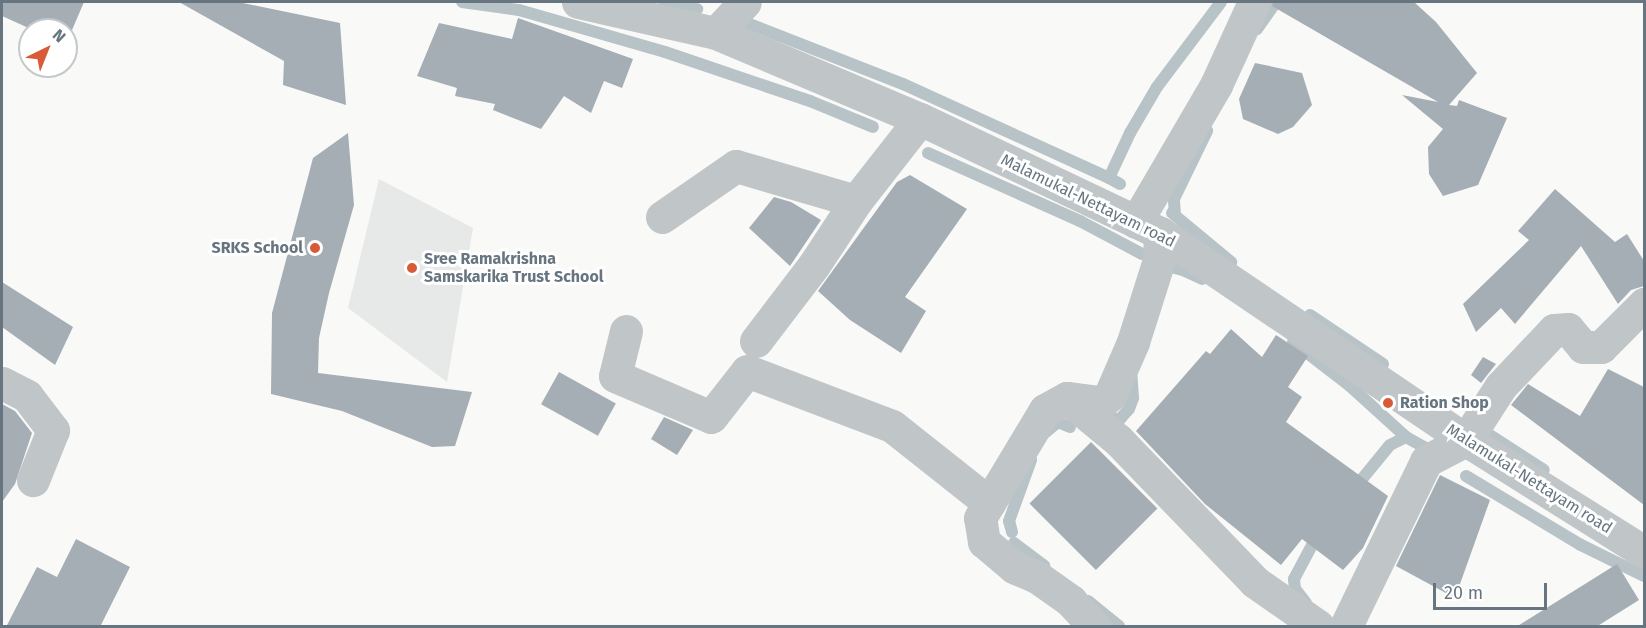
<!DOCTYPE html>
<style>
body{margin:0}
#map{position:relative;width:1646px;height:628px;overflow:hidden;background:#f9f9f7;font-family:"Fira Sans",sans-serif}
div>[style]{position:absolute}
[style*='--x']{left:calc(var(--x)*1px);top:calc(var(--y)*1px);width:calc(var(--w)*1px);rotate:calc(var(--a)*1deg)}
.built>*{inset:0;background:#e7e8e8}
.stream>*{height:12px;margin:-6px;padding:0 6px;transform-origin:6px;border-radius:6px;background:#b8c3c8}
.building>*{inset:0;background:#a5aeb4;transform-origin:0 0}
.minor>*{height:33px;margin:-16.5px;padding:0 16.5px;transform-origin:16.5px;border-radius:16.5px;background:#c0c5c8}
.dots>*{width:16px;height:16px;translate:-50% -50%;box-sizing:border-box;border:3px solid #fff;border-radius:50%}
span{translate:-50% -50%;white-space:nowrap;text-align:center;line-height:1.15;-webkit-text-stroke:6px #fff;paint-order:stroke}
.street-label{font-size:16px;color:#667580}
.poi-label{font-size:16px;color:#667580;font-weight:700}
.right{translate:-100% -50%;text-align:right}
.left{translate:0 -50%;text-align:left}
.frame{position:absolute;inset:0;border:3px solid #667580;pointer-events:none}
.north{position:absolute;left:18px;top:18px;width:60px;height:60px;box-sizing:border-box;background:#fff;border:2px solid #c2c8cc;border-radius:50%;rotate:43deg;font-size:16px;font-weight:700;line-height:24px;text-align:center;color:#667580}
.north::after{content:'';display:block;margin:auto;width:21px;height:27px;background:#d85a38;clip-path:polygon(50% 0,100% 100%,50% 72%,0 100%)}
.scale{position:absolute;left:1433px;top:583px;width:114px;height:27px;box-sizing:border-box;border:3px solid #667580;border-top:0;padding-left:8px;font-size:18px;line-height:21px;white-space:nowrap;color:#667580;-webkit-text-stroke:4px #fff;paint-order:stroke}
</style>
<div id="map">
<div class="built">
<div style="clip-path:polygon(379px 179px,473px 228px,447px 382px,348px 308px)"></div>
</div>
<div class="stream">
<div style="--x:462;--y:2;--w:58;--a:8"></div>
<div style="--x:519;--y:10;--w:152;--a:16"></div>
<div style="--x:665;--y:52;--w:153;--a:18.7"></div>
<div style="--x:810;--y:101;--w:68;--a:22.4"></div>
<div style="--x:664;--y:2;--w:34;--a:12"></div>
<div style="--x:742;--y:21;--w:173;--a:21.4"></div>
<div style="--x:903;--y:84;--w:226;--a:24.5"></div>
<div style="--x:1257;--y:29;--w:33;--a:-55"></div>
<div style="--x:928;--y:153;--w:167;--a:24.1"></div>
<div style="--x:1080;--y:221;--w:70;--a:28"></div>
<div style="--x:1120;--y:184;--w:13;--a:-151"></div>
<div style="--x:1109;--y:178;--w:50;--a:-65"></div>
<div style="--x:1130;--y:133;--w:53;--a:-59.6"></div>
<div style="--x:1157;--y:87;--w:106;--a:-53"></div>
<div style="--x:1172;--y:213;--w:77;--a:39.7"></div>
<div style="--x:1175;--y:215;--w:16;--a:-94"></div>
<div style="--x:1174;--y:199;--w:76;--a:-64.1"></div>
<div style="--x:1162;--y:269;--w:4;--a:-76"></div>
<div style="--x:1163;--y:265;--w:21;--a:14"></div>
<div style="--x:1183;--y:270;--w:21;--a:25"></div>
<div style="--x:1310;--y:315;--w:88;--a:33.9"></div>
<div style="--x:1293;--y:342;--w:72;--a:37.7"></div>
<div style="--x:1350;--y:386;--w:76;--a:42.3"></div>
<div style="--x:1406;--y:437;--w:23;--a:29"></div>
<div style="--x:1103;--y:419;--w:17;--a:0"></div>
<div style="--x:1120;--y:419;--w:13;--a:-48"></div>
<div style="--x:1129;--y:409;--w:12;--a:-70"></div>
<div style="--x:1133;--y:398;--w:26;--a:-94"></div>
<div style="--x:1479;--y:428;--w:77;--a:32.9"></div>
<div style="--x:1046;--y:432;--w:16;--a:-40"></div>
<div style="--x:1058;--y:422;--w:13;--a:23"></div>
<div style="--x:1466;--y:476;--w:134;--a:31"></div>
<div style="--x:1581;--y:545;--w:70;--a:26.2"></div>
<div style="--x:1353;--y:490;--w:58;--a:-50.6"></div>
<div style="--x:1390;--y:445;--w:18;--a:-27"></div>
<div style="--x:1012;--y:532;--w:11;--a:-105"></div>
<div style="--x:1009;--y:521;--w:65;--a:-70.2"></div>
<div style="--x:1014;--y:543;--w:38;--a:37"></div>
<div style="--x:1088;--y:601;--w:40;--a:39"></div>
<div style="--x:1306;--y:603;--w:18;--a:-128"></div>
<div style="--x:1295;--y:589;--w:10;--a:-96"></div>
<div style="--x:1294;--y:579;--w:53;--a:-62"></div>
</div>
<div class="building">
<div style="clip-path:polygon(2px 2px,84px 2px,72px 30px,33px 30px,2px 16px)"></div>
<div style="clip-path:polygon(179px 2px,238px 2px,340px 23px,346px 105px,283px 85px,284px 61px)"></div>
<div style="clip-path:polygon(1273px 2px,1414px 2px,1436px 22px,1477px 73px,1449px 105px,1457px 106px,1459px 100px,1507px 118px,1478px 185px,1443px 196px,1429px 174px,1428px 147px,1443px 129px,1402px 95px,1438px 102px,1272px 6px)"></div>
<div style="clip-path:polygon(518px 18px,633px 59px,622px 88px,604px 81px,591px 113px,564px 96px,541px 129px,493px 110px,495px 104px,455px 96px,457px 88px,417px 76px,439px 23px,512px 39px)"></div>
<div style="clip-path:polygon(1255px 63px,1302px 73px,1312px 105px,1293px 127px,1278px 134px,1243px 119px,1239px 99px)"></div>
<div style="clip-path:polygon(348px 133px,354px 205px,329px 293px,319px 338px,318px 373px,472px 392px,455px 446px,432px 447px,342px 411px,271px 394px,272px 313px,313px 158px)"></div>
<div style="clip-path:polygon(910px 175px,967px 209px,905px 297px,926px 311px,901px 353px,850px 320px,818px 291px,897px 182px)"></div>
<div style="clip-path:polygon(1555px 189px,1615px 242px,1627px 234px,1644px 261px,1644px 286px,1631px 290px,1618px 304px,1581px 246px,1515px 324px,1501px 308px,1476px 332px,1463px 304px,1529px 240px,1518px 231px)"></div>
<div style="clip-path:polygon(774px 197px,791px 202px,821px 220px,790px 266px,749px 228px)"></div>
<div style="clip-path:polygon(2px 282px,73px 327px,55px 365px,2px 327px)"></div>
<div style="clip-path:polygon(1231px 329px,1262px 357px,1276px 335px,1308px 356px,1288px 387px,1302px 397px,1286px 422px,1388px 496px,1363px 548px,1343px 570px,1302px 539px,1281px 565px,1205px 504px,1136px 431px,1206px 351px,1210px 354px)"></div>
<div style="clip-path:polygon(1483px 357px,1496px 364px,1481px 383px,1471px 375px)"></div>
<div style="clip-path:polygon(1608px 369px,1644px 387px,1644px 505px,1511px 405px,1528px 384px,1580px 416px)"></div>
<div style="left:559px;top:372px;width:65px;height:37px;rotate:29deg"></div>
<div style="clip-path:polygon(2px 404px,15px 411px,32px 433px,15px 484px,2px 502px)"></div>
<div style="clip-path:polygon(664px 417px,693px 430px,677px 455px,651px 439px)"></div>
<div style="left:1091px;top:442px;width:94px;height:87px;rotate:45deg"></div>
<div style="clip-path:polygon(1440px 475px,1490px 500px,1455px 598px,1396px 566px)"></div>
<div style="clip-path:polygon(76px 539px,130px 567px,100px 627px,6px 627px,37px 567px,57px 577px)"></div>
<div style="clip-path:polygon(1617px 564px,1639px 600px,1596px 627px,1516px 627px)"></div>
</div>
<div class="minor">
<div style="--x:578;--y:2;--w:141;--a:12.7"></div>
<div style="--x:716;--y:33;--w:221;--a:22.9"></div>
<div style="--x:920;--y:119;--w:266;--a:25.4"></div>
<div style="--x:1160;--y:233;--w:369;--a:34.1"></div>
<div style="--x:1466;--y:440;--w:210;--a:32.2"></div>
<div style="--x:716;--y:33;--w:42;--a:-46.9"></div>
<div style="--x:662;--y:217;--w:90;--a:-34.6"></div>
<div style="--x:736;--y:166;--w:125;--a:16.3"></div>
<div style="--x:856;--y:201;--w:104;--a:-52"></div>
<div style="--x:1136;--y:222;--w:159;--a:-59.7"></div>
<div style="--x:1216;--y:85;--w:91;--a:-65.4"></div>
<div style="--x:626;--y:331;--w:46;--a:103.7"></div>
<div style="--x:615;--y:376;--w:104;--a:23.1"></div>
<div style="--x:711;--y:417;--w:58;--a:-52"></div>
<div style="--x:747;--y:371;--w:155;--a:20.8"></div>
<div style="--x:892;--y:426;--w:124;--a:38.4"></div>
<div style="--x:756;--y:341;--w:96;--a:-52.7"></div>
<div style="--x:814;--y:265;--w:77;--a:-56.7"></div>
<div style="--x:2;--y:383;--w:28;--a:27"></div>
<div style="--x:27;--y:396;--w:43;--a:52.6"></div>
<div style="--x:53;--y:430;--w:54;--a:111.8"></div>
<div style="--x:1067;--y:398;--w:66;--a:39.5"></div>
<div style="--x:1118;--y:440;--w:197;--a:46"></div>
<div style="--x:1255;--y:582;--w:77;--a:34.9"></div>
<div style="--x:1094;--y:626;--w:34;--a:-133"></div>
<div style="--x:1071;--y:601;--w:42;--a:-144.8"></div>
<div style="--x:1037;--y:577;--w:25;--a:-157"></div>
<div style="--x:1014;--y:567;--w:39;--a:-140"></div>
<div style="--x:984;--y:542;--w:24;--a:-99"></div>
<div style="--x:980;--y:518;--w:126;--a:-59"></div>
<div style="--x:1045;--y:410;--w:25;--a:-29"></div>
<div style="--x:1067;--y:398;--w:35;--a:7"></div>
<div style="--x:1102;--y:402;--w:11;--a:-41"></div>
<div style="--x:1110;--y:395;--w:58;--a:-66.5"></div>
<div style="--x:1133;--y:342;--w:86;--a:-72.4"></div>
<div style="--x:1159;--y:260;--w:27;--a:-88"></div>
<div style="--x:1346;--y:626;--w:183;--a:-64.1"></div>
<div style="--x:1426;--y:461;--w:45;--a:-27.7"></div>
<div style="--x:1466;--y:440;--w:64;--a:-57.1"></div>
<div style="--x:1501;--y:386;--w:77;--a:-46.6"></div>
<div style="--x:1554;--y:330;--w:14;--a:-4"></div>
<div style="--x:1568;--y:329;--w:23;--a:50"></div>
<div style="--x:1583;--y:347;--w:18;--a:0"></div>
<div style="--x:1601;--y:347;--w:61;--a:-45"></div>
</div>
<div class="dots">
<div style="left:315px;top:248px;background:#d85a38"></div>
<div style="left:412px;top:268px;background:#d85a38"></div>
<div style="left:1388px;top:403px;background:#d85a38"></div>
</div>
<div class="street-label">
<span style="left:1088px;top:201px;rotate:26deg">Malamukal-Nettayam road</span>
<span style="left:1529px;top:479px;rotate:32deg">Malamukal-Nettayam road</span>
</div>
<div class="poi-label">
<span class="right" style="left:303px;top:248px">SRKS School</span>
<span class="left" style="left:424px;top:268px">Sree Ramakrishna<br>Samskarika Trust School</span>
<span class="left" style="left:1400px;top:403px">Ration Shop</span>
</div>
<div class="frame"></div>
<div class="north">N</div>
<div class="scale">20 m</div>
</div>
